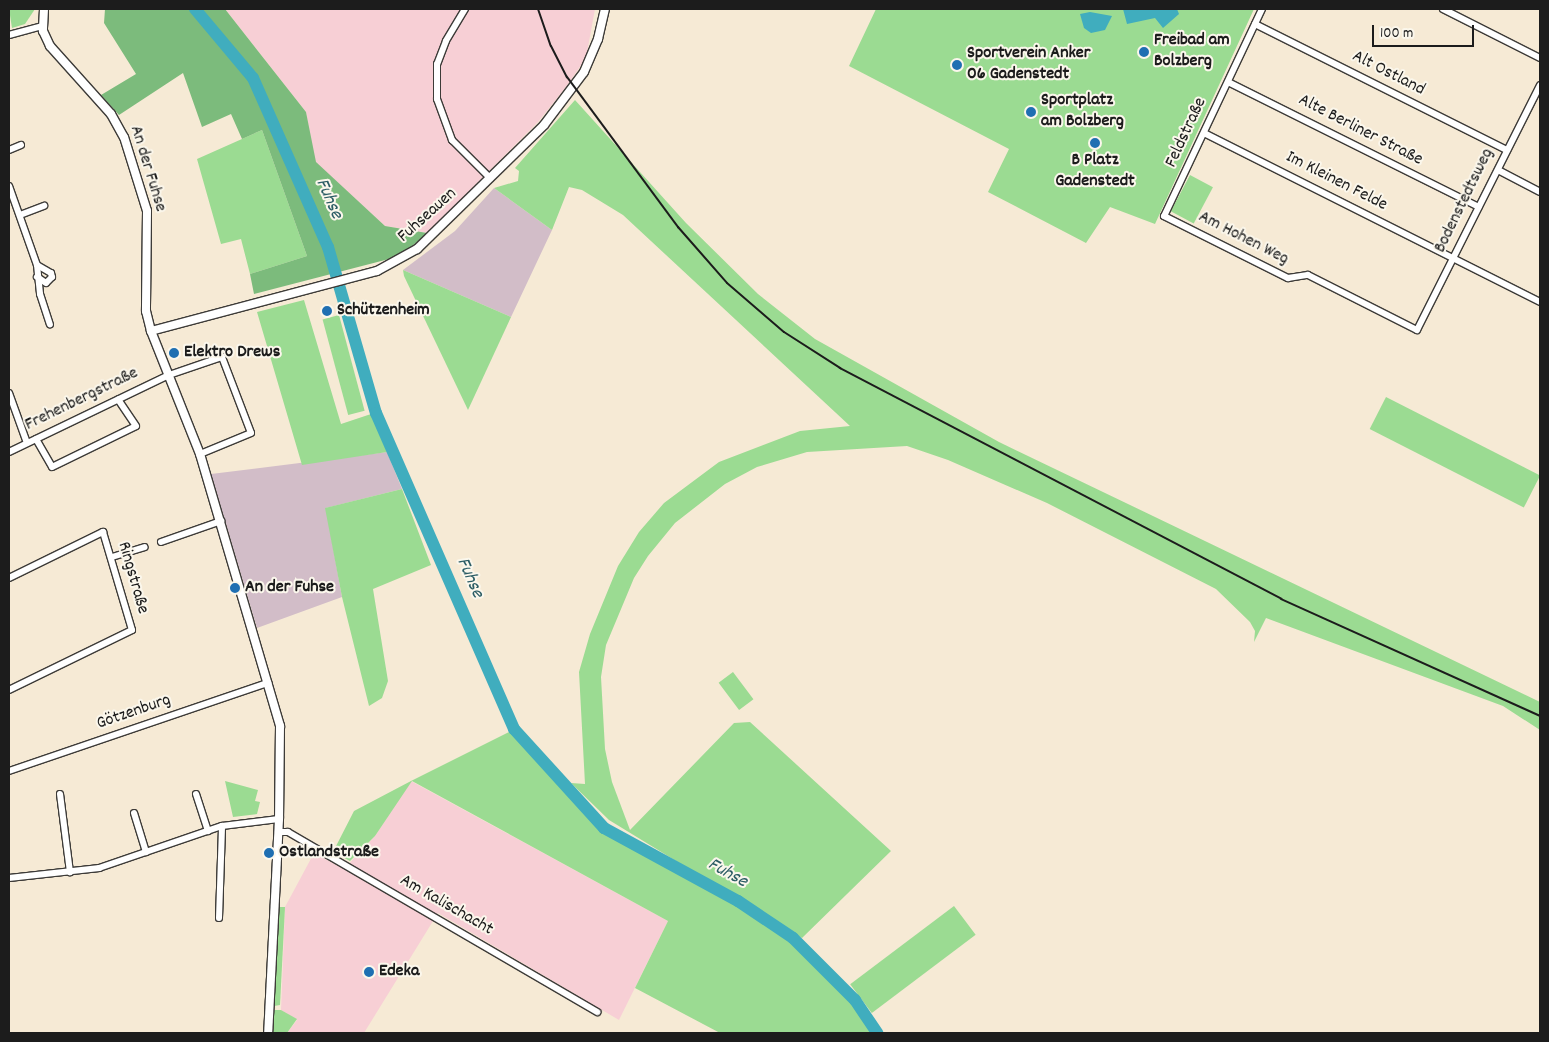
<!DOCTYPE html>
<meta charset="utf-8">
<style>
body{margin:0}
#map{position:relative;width:1549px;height:1042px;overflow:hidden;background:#f6ead5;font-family:Dekko,sans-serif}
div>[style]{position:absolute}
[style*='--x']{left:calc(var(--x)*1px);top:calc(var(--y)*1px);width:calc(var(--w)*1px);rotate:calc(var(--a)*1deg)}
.built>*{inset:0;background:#f7cfd5}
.industrial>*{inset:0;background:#d2bdc8}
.green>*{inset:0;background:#9bdb92;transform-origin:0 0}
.forest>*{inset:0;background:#7cbb7c}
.water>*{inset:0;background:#40adbe}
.river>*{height:12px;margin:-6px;padding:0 6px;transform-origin:6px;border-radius:6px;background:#40adbe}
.roads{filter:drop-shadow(1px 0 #3d3b38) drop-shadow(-1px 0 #3d3b38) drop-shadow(0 1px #3d3b38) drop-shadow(0 -1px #3d3b38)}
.minor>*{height:6px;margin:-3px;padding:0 3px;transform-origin:3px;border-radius:3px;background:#fff}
.tertiary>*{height:8px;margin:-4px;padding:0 4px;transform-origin:4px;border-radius:4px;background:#fff}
.rail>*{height:2px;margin:-1px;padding:0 1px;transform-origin:1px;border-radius:1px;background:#1c1c1c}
.dots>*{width:14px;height:14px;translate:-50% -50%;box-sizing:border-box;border:2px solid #fbf7ec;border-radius:50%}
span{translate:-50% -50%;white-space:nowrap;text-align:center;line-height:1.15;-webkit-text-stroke:4px #fbf7ec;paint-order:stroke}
.poi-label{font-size:18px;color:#1c1c1c;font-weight:700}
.left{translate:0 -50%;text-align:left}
.street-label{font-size:18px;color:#1c1c1c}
.water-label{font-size:19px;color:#2c5d65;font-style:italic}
.frame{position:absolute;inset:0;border:10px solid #1c1c1c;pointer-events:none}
.scale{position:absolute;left:1372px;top:25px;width:102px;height:22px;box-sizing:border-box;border:2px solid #1c1c1c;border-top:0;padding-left:6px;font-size:15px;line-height:18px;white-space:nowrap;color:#1c1c1c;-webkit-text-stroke:4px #fbf7ec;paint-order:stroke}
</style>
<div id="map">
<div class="built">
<div style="clip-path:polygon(225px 9px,595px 9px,586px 58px,566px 87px,538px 122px,427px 233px,385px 226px,315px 162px,306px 112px)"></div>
<div style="clip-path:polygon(411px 781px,668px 921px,619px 1020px,438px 913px,364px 1033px,273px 1033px,287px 1033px,297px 1020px,281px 1010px,285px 907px,314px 853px,344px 869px,375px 836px)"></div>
</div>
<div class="industrial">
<div style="clip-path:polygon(494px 188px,552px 230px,511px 317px,403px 270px,455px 231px)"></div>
<div style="clip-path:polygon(387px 452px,402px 489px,326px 508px,342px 597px,257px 628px,211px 474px)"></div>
</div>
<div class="green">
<div style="clip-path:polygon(9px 9px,35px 9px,25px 24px,12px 28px)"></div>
<div style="clip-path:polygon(876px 9px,1254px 9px,1155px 224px,1110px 207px,1086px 243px,988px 192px,1009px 149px,849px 66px)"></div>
<div style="clip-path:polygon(575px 100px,686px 223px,758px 294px,815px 339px,999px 442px,1540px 702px,1540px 730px,1503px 706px,1266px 618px,1254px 642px,1255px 631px,1250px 622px,1216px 589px,1047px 503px,948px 460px,907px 446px,807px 452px,757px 467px,725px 484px,675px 523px,648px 556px,634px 578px,606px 645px,601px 677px,605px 749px,612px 782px,630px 830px,734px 723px,750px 722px,891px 851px,802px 938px,609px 820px,571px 783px,585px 784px,579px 672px,590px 634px,618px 566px,639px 532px,664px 503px,719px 462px,800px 431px,850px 426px,623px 215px,582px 190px,569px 187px,552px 230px,494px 188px,518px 181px,519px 171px,515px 168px)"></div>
<div style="clip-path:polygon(262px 130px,307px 256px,250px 274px,241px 239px,221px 244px,197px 159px)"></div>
<div style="left:1190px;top:175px;width:26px;height:41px;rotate:28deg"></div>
<div style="clip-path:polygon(403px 270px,511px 317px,468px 410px,404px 276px)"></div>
<div style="clip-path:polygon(304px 300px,341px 424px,371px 414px,387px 452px,302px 465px,257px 312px)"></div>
<div style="left:339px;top:315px;width:99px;height:17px;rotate:75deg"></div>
<div style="left:1386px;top:397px;width:173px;height:36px;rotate:27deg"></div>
<div style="clip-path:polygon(402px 489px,431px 565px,373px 589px,388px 681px,382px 698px,369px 706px,342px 597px,325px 508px)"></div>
<div style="left:733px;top:672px;width:34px;height:18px;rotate:53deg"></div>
<div style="clip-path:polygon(511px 731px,602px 830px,735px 904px,787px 939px,855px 1005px,873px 1033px,720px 1033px,635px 988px,668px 921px,412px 781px,375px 836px,350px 861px,333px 852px,354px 811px,411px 781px)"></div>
<div style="clip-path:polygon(225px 781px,258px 790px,255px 801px,260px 802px,257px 814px,233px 817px)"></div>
<div style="left:954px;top:906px;width:36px;height:130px;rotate:53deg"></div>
<div style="clip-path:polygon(278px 907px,285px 907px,280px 1005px,274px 1006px)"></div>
<div style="clip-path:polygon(273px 1010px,281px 1010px,297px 1019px,287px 1033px,273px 1032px)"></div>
</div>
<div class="forest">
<div style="clip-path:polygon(105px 9px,225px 9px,306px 112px,316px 162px,385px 226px,427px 233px,404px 253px,389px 259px,254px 294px,250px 274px,307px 256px,262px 130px,242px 139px,231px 114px,202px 127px,183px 73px,119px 115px,101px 95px,136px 74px,104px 23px)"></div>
</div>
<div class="water">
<div style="clip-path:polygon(1123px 9px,1177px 9px,1179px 14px,1163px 28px,1155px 18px,1127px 24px)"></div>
<div style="clip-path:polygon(1090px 12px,1112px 16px,1105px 30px,1091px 33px,1084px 28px,1080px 14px)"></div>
</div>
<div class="river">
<div style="--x:195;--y:9;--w:90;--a:50"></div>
<div style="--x:253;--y:78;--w:185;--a:66.1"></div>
<div style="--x:328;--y:247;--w:173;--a:73.9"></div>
<div style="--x:376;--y:413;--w:345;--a:66.4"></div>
<div style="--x:514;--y:729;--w:134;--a:47.7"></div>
<div style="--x:604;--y:828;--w:153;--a:28.6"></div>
<div style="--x:738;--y:901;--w:66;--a:33.9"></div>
<div style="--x:793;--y:938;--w:88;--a:45"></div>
<div style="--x:855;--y:1000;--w:40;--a:56"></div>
</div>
<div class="roads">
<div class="minor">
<div style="--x:465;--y:9;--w:37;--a:121"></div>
<div style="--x:446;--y:41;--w:25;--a:111"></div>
<div style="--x:437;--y:64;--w:35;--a:90"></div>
<div style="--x:437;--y:99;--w:44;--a:69.9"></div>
<div style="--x:452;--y:140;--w:54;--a:45"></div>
<div style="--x:1262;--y:9;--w:229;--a:115.3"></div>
<div style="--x:1164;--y:216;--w:139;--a:26.6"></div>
<div style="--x:1288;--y:278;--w:20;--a:-9"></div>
<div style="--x:1308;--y:275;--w:122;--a:26.8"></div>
<div style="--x:1417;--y:330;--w:274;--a:-63.3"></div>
<div style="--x:1443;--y:9;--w:109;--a:26.8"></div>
<div style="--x:1255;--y:24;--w:282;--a:26.6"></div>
<div style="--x:9;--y:35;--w:34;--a:-15"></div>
<div style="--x:1228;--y:82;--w:280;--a:26.5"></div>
<div style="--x:1204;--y:133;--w:376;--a:26.7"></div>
<div style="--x:9;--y:150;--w:13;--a:-23"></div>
<div style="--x:1498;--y:170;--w:47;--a:27.6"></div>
<div style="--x:9;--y:186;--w:84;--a:70.5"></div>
<div style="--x:37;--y:265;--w:29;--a:84"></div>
<div style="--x:40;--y:294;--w:32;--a:72"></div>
<div style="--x:20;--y:215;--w:26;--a:-21"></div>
<div style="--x:37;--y:265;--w:16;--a:30"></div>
<div style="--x:51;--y:273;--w:4;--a:76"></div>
<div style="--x:52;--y:277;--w:8;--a:135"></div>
<div style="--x:46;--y:283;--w:11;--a:-146"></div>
<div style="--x:9;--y:393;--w:53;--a:70.2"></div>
<div style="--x:36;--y:439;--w:32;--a:60"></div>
<div style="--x:52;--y:467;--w:93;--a:-26"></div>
<div style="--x:136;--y:426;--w:32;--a:-124"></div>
<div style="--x:9;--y:452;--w:178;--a:-25.7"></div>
<div style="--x:169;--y:375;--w:56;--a:-18.8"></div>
<div style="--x:222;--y:357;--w:81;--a:69.1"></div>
<div style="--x:251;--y:433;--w:55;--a:157.6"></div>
<div style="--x:161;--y:542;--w:64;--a:-19.3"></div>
<div style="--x:112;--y:557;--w:34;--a:-17"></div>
<div style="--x:9;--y:578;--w:105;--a:-26.1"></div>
<div style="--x:103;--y:532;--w:102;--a:73.5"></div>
<div style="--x:132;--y:630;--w:137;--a:154"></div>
<div style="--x:9;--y:771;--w:274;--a:-18.8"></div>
<div style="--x:60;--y:794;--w:79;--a:82.7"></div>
<div style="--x:196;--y:794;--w:39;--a:72"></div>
<div style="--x:134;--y:813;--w:41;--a:72.9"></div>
<div style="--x:278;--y:832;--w:10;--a:0"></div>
<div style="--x:288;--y:832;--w:358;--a:30.2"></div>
<div style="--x:9;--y:878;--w:91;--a:-6.3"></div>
<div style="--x:99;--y:868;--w:130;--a:-18.9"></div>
<div style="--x:222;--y:826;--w:57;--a:-7"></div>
<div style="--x:219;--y:918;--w:92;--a:-88.1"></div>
</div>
<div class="tertiary">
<div style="--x:44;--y:9;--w:22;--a:93"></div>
<div style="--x:43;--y:31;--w:17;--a:65"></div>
<div style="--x:50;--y:46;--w:91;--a:48.1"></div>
<div style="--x:111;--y:114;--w:26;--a:61"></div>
<div style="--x:124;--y:137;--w:77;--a:72.7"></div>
<div style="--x:147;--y:211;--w:100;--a:90.6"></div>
<div style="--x:146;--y:311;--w:21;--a:76"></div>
<div style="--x:151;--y:331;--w:132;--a:68.3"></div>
<div style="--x:200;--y:454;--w:284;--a:73.6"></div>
<div style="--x:280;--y:726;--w:93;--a:90.6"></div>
<div style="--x:279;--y:819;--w:214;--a:92.9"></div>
<div style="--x:151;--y:331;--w:234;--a:-14.9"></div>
<div style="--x:377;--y:271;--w:46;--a:-28.8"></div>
<div style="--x:417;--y:249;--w:177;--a:-44.3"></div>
<div style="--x:544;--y:125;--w:66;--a:-53"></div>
<div style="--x:584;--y:72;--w:36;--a:-67"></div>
<div style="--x:598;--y:39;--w:31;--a:-77"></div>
</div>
</div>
<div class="rail">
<div style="--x:538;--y:9;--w:39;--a:71"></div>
<div style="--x:551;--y:46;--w:35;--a:63"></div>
<div style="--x:567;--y:77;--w:187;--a:53.5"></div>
<div style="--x:678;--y:227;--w:74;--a:48.8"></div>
<div style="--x:727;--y:283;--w:75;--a:40.7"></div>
<div style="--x:784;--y:332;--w:67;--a:32.7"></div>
<div style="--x:840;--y:368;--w:498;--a:27.6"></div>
<div style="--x:1281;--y:599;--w:284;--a:24.3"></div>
</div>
<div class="dots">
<div style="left:1144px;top:52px;background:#1f6fb2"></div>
<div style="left:957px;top:65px;background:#1f6fb2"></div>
<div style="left:1031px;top:112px;background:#1f6fb2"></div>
<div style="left:1095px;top:143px;background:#1f6fb2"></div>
<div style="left:327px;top:311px;background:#1f6fb2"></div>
<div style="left:174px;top:353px;background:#1f6fb2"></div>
<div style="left:235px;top:588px;background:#1f6fb2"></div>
<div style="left:269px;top:853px;background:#1f6fb2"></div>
<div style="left:369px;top:972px;background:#1f6fb2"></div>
</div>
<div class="poi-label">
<span class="left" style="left:1154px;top:52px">Freibad am<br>Bolzberg</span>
<span class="left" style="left:967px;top:65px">Sportverein Anker<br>06 Gadenstedt</span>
<span class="left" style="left:1041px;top:112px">Sportplatz<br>am Bolzberg</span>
<span style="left:1095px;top:172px">B Platz<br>Gadenstedt</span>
<span class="left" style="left:337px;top:311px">Schützenheim</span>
<span class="left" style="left:184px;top:353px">Elektro Drews</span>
<span class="left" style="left:245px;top:588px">An der Fuhse</span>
<span class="left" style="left:279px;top:853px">Ostlandstraße</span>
<span class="left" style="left:379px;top:972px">Edeka</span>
</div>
<div class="street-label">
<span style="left:1388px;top:74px;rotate:27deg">Alt Ostland</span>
<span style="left:1360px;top:131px;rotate:27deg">Alte Berliner Straße</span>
<span style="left:1187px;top:133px;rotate:-65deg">Feldstraße</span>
<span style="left:147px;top:169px;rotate:73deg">An der Fuhse</span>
<span style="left:1336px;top:182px;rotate:27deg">Im Kleinen Felde</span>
<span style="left:1465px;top:201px;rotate:-64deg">Bodenstedtsweg</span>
<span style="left:428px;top:216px;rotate:-42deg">Fuhseauen</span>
<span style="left:1243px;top:239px;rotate:27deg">Am Hohen Weg</span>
<span style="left:82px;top:400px;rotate:-26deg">Frehenbergstraße</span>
<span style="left:132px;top:578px;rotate:74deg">Ringstraße</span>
<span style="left:134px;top:713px;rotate:-19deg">Götzenburg</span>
<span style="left:446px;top:906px;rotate:30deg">Am Kalischacht</span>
</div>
<div class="water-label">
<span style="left:328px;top:199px;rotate:66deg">Fuhse</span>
<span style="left:469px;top:578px;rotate:66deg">Fuhse</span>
<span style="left:727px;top:874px;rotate:29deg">Fuhse</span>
</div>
<div class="frame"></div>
<div class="scale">100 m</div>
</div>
